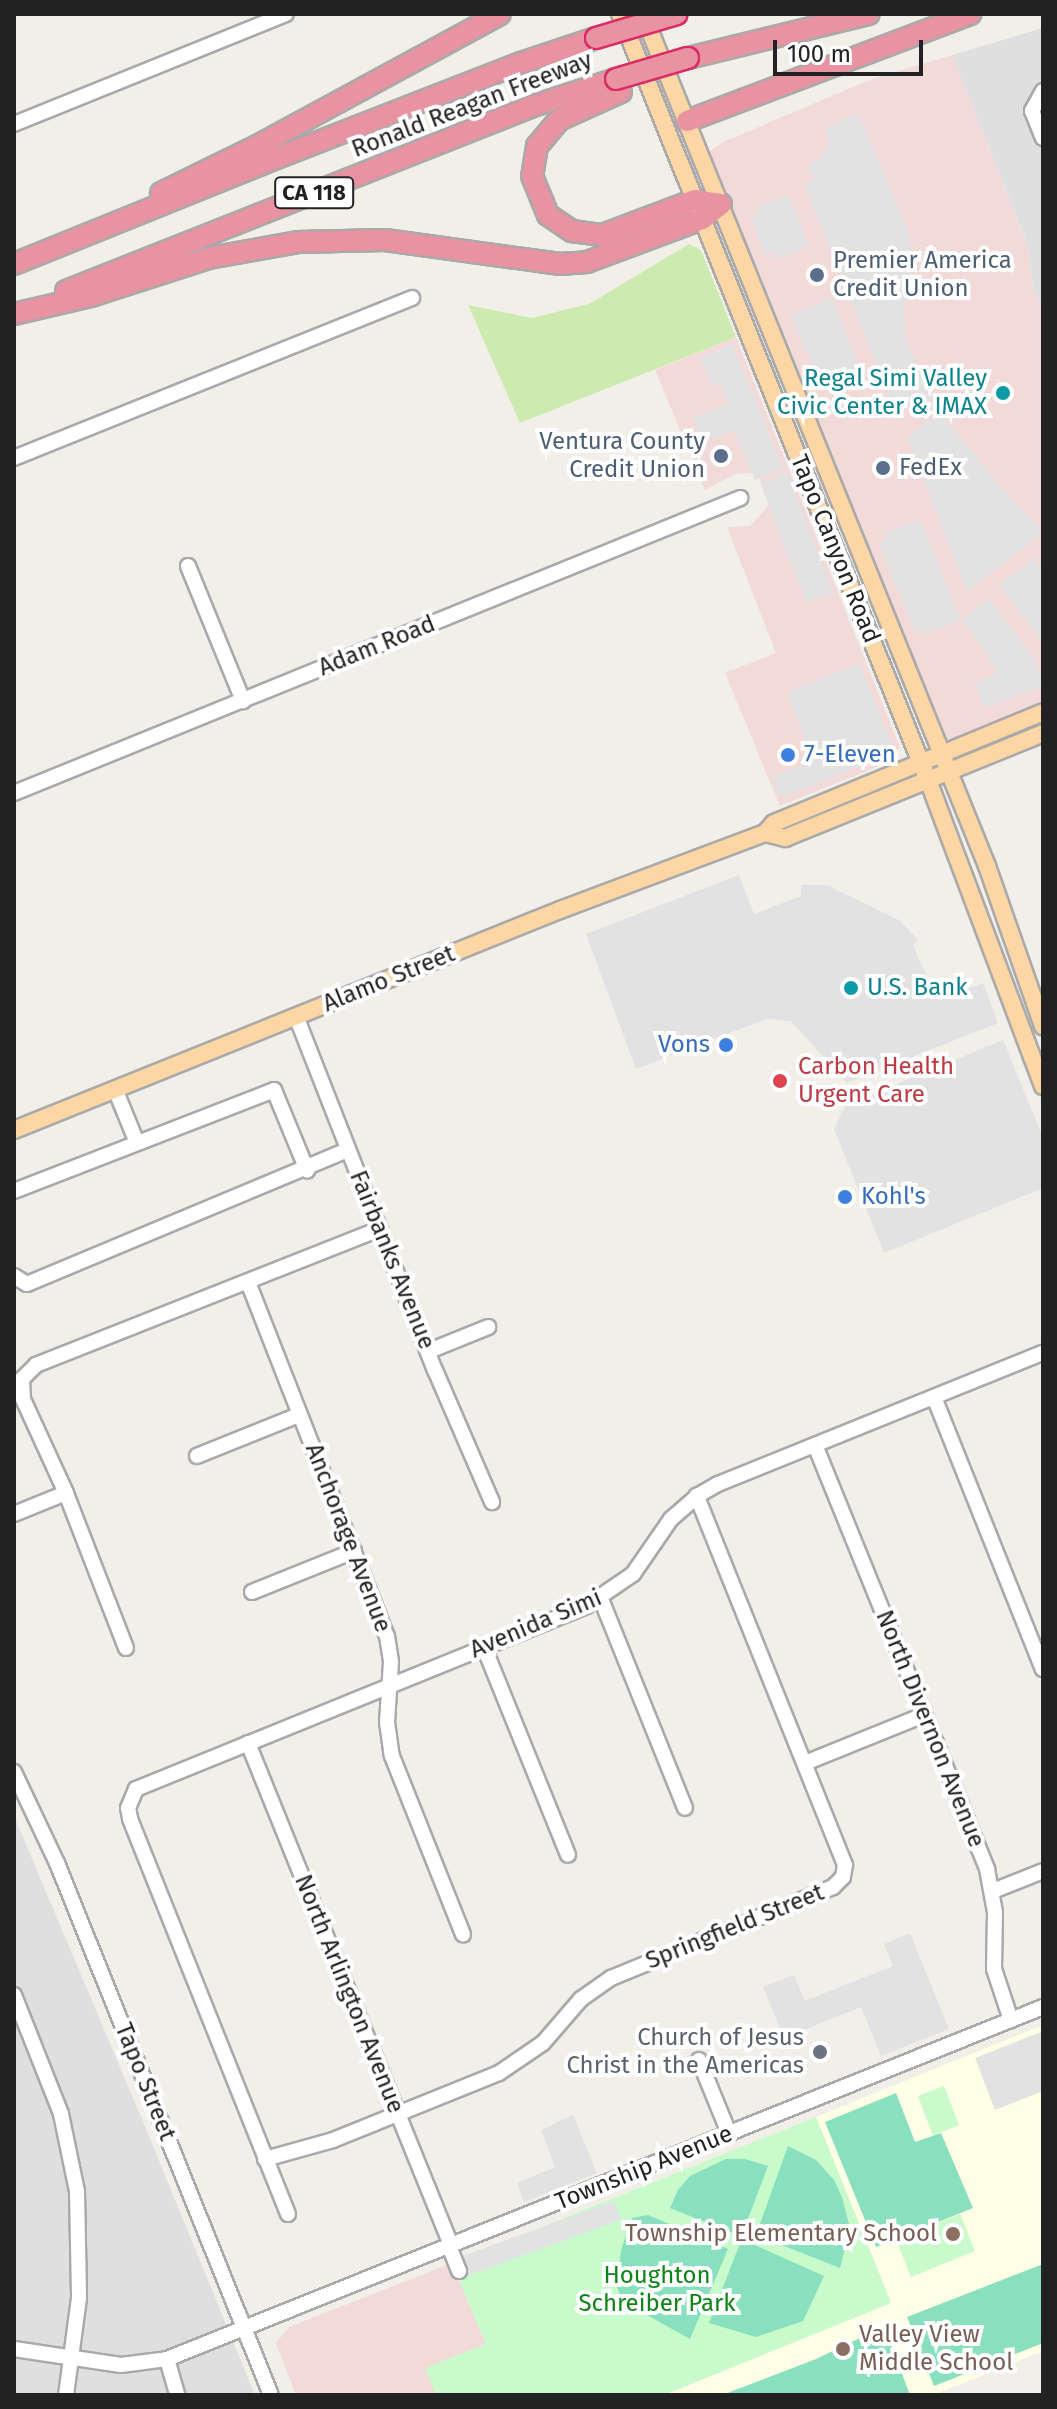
<!DOCTYPE html>
<style>
body{margin:0}
#map{position:relative;width:1057px;height:2409px;overflow:hidden;background:#f2efe9;font-family:"Fira Sans",sans-serif}
div>[style]{position:absolute}
[style*='--x']{left:calc(var(--x)*1px);top:calc(var(--y)*1px);width:calc(var(--w)*1px);rotate:calc(var(--a)*1deg)}
.residential>*{inset:0;background:#e0dfdf}
.commercial>*{inset:0;background:#f2dad9}
.education>*{inset:0;background:#ffffe5}
.grass>*{inset:0;background:#cdebb0}
.park>*{inset:0;background:#c8facc;transform-origin:0 0}
.pitch>*{inset:0;background:#88e0be}
.parking>*{inset:0;background:#e2e2e2;transform-origin:0 0}
.roads{filter:drop-shadow(2px 0 #a9a9a9) drop-shadow(-2px 0 #a9a9a9) drop-shadow(0 2px #a9a9a9) drop-shadow(0 -2px #a9a9a9)}
.minor>*{height:14px;margin:-7px;padding:0 7px;transform-origin:7px;border-radius:7px;background:#fff}
.major>*{height:16px;margin:-8px;padding:0 8px;transform-origin:8px;border-radius:8px;background:#fcd6a4}
.highway>*{height:20px;margin:-10px;padding:0 10px;transform-origin:10px;border-radius:10px;background:#e892a2}
.bridges{filter:drop-shadow(2px 0 #dc2a67) drop-shadow(-2px 0 #dc2a67) drop-shadow(0 2px #dc2a67) drop-shadow(0 -2px #dc2a67)}
.highway-bridge>*{height:20px;margin:-10px;padding:0 10px;transform-origin:10px;border-radius:10px;background:#e892a2}
.dots>*{width:22px;height:22px;translate:-50% -50%;box-sizing:border-box;border:4px solid #fff;border-radius:50%}
span{translate:-50% -50%;white-space:nowrap;text-align:center;line-height:1.15;-webkit-text-stroke:8px #fff;paint-order:stroke}
.shield-label span{padding:2px 6px;background:#fff;border:2px solid;border-radius:6px;-webkit-text-stroke-width:0}
.shield-label{font-size:22px;color:#222;font-weight:700}
.street-label{font-size:24px;color:#222}
.service-label{font-size:24px;color:#4e5e75}
.left{translate:0 -50%;text-align:left}
.right{translate:-100% -50%;text-align:right}
.culture-label{font-size:24px;color:#0d838f}
.shop-label{font-size:24px;color:#366cbe}
.health-label{font-size:24px;color:#be3a42}
.worship-label{font-size:24px;color:#5b616d}
.education-label{font-size:24px;color:#785e54}
.park-label{font-size:24px;color:#0c8416}
.frame{position:absolute;inset:0;border:16px solid #222;pointer-events:none}
.scale{position:absolute;left:773px;top:40px;width:150px;height:36px;box-sizing:border-box;border:4px solid #222;border-top:0;padding-left:10px;font-size:24px;line-height:28px;white-space:nowrap;color:#222;-webkit-text-stroke:6px #fff;paint-order:stroke}
</style>
<div id="map">
<div class="residential">
<div style="clip-path:polygon(1043px 28px,1043px 309px,1033px 289px,1027px 243px,952px 55px)"></div>
<div style="clip-path:polygon(14px 1816px,144px 2124px,255px 2395px,14px 2395px)"></div>
</div>
<div class="commercial">
<div style="clip-path:polygon(952px 55px,1027px 244px,1033px 289px,1043px 309px,1043px 706px,943px 748px,706px 154px,723px 142px,872px 79px)"></div>
<div style="clip-path:polygon(736px 337px,900px 747px,894px 760px,780px 806px,725px 673px,776px 653px,727px 527px,750px 526px,770px 504px,757px 472px,735px 474px,705px 490px,655px 370px)"></div>
<div style="clip-path:polygon(452px 2263px,486px 2344px,426px 2368px,436px 2395px,296px 2395px,276px 2343px,289px 2327px)"></div>
</div>
<div class="education">
<div style="clip-path:polygon(1043px 2025px,1043px 2351px,933px 2395px,664px 2395px,891px 2302px,816px 2117px)"></div>
</div>
<div class="grass">
<div style="clip-path:polygon(689px 244px,701px 250px,736px 337px,520px 423px,468px 305px,532px 318px,589px 304px)"></div>
</div>
<div class="park">
<div style="left:944px;top:2086px;width:42px;height:28px;rotate:69deg"></div>
<div style="clip-path:polygon(816px 2117px,891px 2303px,664px 2395px,436px 2395px,425px 2368px,486px 2344px,452px 2263px)"></div>
<div style="left:960px;top:2214px;width:40px;height:69px;rotate:68deg"></div>
</div>
<div class="pitch">
<div style="clip-path:polygon(896px 2093px,915px 2142px,941px 2133px,973px 2208px,876px 2247px,825px 2122px)"></div>
<div style="clip-path:polygon(788px 2146px,816px 2160px,834px 2180px,842px 2197px,850px 2228px,840px 2268px,756px 2235px)"></div>
<div style="clip-path:polygon(726px 2159px,745px 2159px,768px 2166px,743px 2232px,735px 2234px,670px 2208px,678px 2190px,690px 2176px)"></div>
<div style="clip-path:polygon(648px 2215px,728px 2249px,690px 2339px,638px 2310px,621px 2297px,617px 2287px,621px 2250px,632px 2218px)"></div>
<div style="clip-path:polygon(748px 2242px,824px 2276px,803px 2321px,756px 2337px,709px 2323px,739px 2246px)"></div>
<div style="clip-path:polygon(1043px 2264px,1043px 2343px,934px 2386px,907px 2317px)"></div>
<div style="clip-path:polygon(866px 2331px,874px 2336px,886px 2331px,910px 2395px,722px 2395px,816px 2359px,860px 2338px)"></div>
</div>
<div class="parking">
<div style="clip-path:polygon(859px 113px,909px 234px,912px 265px,904px 312px,906px 340px,932px 399px,901px 412px,889px 396px,804px 185px,813px 181px,808px 167px,820px 157px,829px 142px,825px 128px)"></div>
<div style="clip-path:polygon(788px 195px,809px 246px,777px 259px,774px 251px,765px 254px,751px 217px,759px 213px,756px 207px)"></div>
<div style="clip-path:polygon(832px 298px,859px 367px,831px 379px,827px 372px,817px 376px,791px 315px)"></div>
<div style="clip-path:polygon(732px 344px,783px 469px,755px 480px,734px 430px,702px 443px,692px 418px,728px 404px,720px 383px,712px 386px,700px 357px)"></div>
<div style="clip-path:polygon(939px 412px,1006px 493px,1039px 527px,1041px 535px,967px 591px,907px 437px)"></div>
<div style="left:787px;top:472px;width:129px;height:29px;rotate:69deg"></div>
<div style="clip-path:polygon(920px 519px,961px 620px,925px 634px,923px 629px,915px 632px,879px 543px,886px 540px,884px 533px)"></div>
<div style="clip-path:polygon(1034px 558px,1043px 571px,1043px 642px,999px 585px)"></div>
<div style="clip-path:polygon(989px 598px,1036px 662px,1042px 686px,984px 708px,974px 683px,998px 672px,962px 619px)"></div>
<div style="clip-path:polygon(859px 663px,895px 752px,780px 798px,772px 777px,814px 760px,787px 692px)"></div>
<div style="clip-path:polygon(739px 875px,754px 914px,801px 896px,801px 885px,826px 885px,899px 920px,918px 940px,913px 946px,938px 1000px,983px 983px,998px 1023px,847px 1083px,791px 1021px,766px 1019px,636px 1069px,586px 934px)"></div>
<div style="clip-path:polygon(1003px 1040px,1043px 1138px,1043px 1188px,884px 1253px,834px 1129px,846px 1105px)"></div>
<div style="clip-path:polygon(910px 1933px,949px 2029px,881px 2056px,861px 2007px,784px 2038px,763px 1987px,794px 1975px,805px 2001px,893px 1966px,884px 1944px)"></div>
<div style="clip-path:polygon(1043px 2031px,1043px 2091px,995px 2110px,975px 2058px)"></div>
<div style="clip-path:polygon(573px 2115px,597px 2173px,524px 2202px,517px 2183px,555px 2167px,541px 2130px)"></div>
<div style="left:614px;top:2201px;width:20px;height:167px;rotate:70deg"></div>
</div>
<div class="roads">
<div class="minor">
<div style="--x:1043;--y:91;--w:23;--a:119"></div>
<div style="--x:1032;--y:111;--w:29;--a:68"></div>
<div style="--x:14;--y:124;--w:293;--a:-22"></div>
<div style="--x:14;--y:458;--w:429;--a:-21.9"></div>
<div style="--x:188;--y:566;--w:146;--a:67.8"></div>
<div style="--x:14;--y:793;--w:784;--a:-22.11"></div>
<div style="--x:296;--y:1016;--w:380;--a:68.6"></div>
<div style="--x:435;--y:1370;--w:144;--a:66.6"></div>
<div style="--x:115;--y:1089;--w:58;--a:67.8"></div>
<div style="--x:14;--y:1191;--w:279;--a:-21.2"></div>
<div style="--x:274;--y:1090;--w:87;--a:67.6"></div>
<div style="--x:14;--y:1276;--w:15;--a:32"></div>
<div style="--x:27;--y:1284;--w:348;--a:-22.7"></div>
<div style="--x:248;--y:1282;--w:380;--a:68.6"></div>
<div style="--x:387;--y:1636;--w:26;--a:81"></div>
<div style="--x:391;--y:1662;--w:60;--a:93.8"></div>
<div style="--x:387;--y:1722;--w:34;--a:82"></div>
<div style="--x:392;--y:1756;--w:192;--a:68.3"></div>
<div style="--x:429;--y:1351;--w:64;--a:-22.1"></div>
<div style="--x:934;--y:1397;--w:293;--a:68.2"></div>
<div style="--x:815;--y:1445;--w:458;--a:67.9"></div>
<div style="--x:987;--y:1869;--w:44;--a:79.5"></div>
<div style="--x:995;--y:1912;--w:57;--a:91"></div>
<div style="--x:994;--y:1969;--w:54;--a:71.6"></div>
<div style="--x:197;--y:1456;--w:110;--a:-21.9"></div>
<div style="--x:14;--y:1514;--w:56;--a:-22"></div>
<div style="--x:252;--y:1592;--w:110;--a:-21.9"></div>
<div style="--x:601;--y:1599;--w:225;--a:68.1"></div>
<div style="--x:484;--y:1647;--w:224;--a:68"></div>
<div style="--x:126;--y:1648;--w:166;--a:-111.2"></div>
<div style="--x:66;--y:1493;--w:103;--a:-114.6"></div>
<div style="--x:23;--y:1399;--w:20;--a:-93"></div>
<div style="--x:22;--y:1379;--w:20;--a:-45"></div>
<div style="--x:36;--y:1365;--w:370;--a:-21.6"></div>
<div style="--x:248;--y:1743;--w:541;--a:67.98"></div>
<div style="--x:805;--y:1763;--w:128;--a:-22"></div>
<div style="--x:14;--y:1772;--w:101;--a:64.7"></div>
<div style="--x:57;--y:1863;--w:573;--a:68.09"></div>
<div style="--x:993;--y:1891;--w:54;--a:-21.8"></div>
<div style="--x:14;--y:1995;--w:128;--a:68.4"></div>
<div style="--x:61;--y:2114;--w:79;--a:78.3"></div>
<div style="--x:77;--y:2191;--w:107;--a:88.9"></div>
<div style="--x:79;--y:2298;--w:98;--a:97.6"></div>
<div style="--x:699;--y:2060;--w:79;--a:67.7"></div>
<div style="--x:265;--y:2159;--w:71;--a:-15.6"></div>
<div style="--x:333;--y:2140;--w:179;--a:-22"></div>
<div style="--x:499;--y:2073;--w:53;--a:-34.3"></div>
<div style="--x:543;--y:2043;--w:58;--a:-49.2"></div>
<div style="--x:581;--y:1999;--w:37;--a:-35"></div>
<div style="--x:611;--y:1978;--w:240;--a:-22.3"></div>
<div style="--x:833;--y:1887;--w:14;--a:-45"></div>
<div style="--x:843;--y:1877;--w:12;--a:-81"></div>
<div style="--x:845;--y:1865;--w:398;--a:-111.9"></div>
<div style="--x:288;--y:2214;--w:426;--a:-111.8"></div>
<div style="--x:130;--y:1818;--w:10;--a:-101"></div>
<div style="--x:128;--y:1808;--w:21;--a:-67"></div>
<div style="--x:136;--y:1789;--w:486;--a:-22.1"></div>
<div style="--x:586;--y:1606;--w:57;--a:-34.2"></div>
<div style="--x:633;--y:1574;--w:67;--a:-55.4"></div>
<div style="--x:671;--y:1519;--w:35;--a:-41"></div>
<div style="--x:697;--y:1496;--w:24;--a:-30"></div>
<div style="--x:718;--y:1484;--w:350;--a:-22"></div>
<div style="--x:449;--y:2246;--w:27;--a:68"></div>
<div style="--x:14;--y:2349;--w:108;--a:8.5"></div>
<div style="--x:121;--y:2365;--w:46;--a:-7.4"></div>
<div style="--x:167;--y:2359;--w:944;--a:-21.89"></div>
<div style="--x:167;--y:2359;--w:37;--a:74"></div>
</div>
<div class="major">
<div style="--x:620;--y:14;--w:826;--a:68.1"></div>
<div style="--x:928;--y:780;--w:327;--a:69.4"></div>
<div style="--x:643;--y:14;--w:919;--a:68.01"></div>
<div style="--x:987;--y:866;--w:170;--a:70.7"></div>
<div style="--x:765;--y:833;--w:21;--a:14"></div>
<div style="--x:785;--y:838;--w:279;--a:-22.1"></div>
<div style="--x:14;--y:1130;--w:589;--a:-21.95"></div>
<div style="--x:560;--y:910;--w:219;--a:-20.6"></div>
<div style="--x:765;--y:833;--w:13;--a:-48"></div>
<div style="--x:774;--y:823;--w:291;--a:-22.4"></div>
</div>
<div class="highway">
<div style="--x:688;--y:58;--w:186;--a:-13.7"></div>
<div style="--x:621;--y:92;--w:68;--a:155.7"></div>
<div style="--x:559;--y:120;--w:34;--a:130"></div>
<div style="--x:537;--y:146;--w:30;--a:99"></div>
<div style="--x:532;--y:176;--w:42;--a:67.7"></div>
<div style="--x:548;--y:215;--w:29;--a:34"></div>
<div style="--x:572;--y:231;--w:30;--a:8"></div>
<div style="--x:602;--y:235;--w:99;--a:-20.6"></div>
<div style="--x:695;--y:200;--w:26;--a:9"></div>
<div style="--x:687;--y:121;--w:303;--a:-20.7"></div>
<div style="--x:161;--y:193;--w:109;--a:-26.1"></div>
<div style="--x:259;--y:145;--w:274;--a:-28.5"></div>
<div style="--x:14;--y:264;--w:270;--a:-22"></div>
<div style="--x:264;--y:163;--w:276;--a:-21.3"></div>
<div style="--x:521;--y:63;--w:79;--a:-18.4"></div>
<div style="--x:66;--y:291;--w:499;--a:-21.6"></div>
<div style="--x:530;--y:107;--w:90;--a:-18"></div>
<div style="--x:14;--y:314;--w:79;--a:-13.2"></div>
<div style="--x:91;--y:296;--w:124;--a:-17.9"></div>
<div style="--x:209;--y:258;--w:90;--a:-10.2"></div>
<div style="--x:298;--y:242;--w:87;--a:-1.3"></div>
<div style="--x:385;--y:240;--w:177;--a:7.8"></div>
<div style="--x:560;--y:264;--w:27;--a:-4"></div>
<div style="--x:587;--y:262;--w:123;--a:-20.5"></div>
<div style="--x:702;--y:219;--w:24;--a:-38"></div>
</div>
</div>
<div class="bridges">
<div class="highway-bridge">
<div style="--x:596;--y:38;--w:84;--a:-16.5"></div>
<div style="--x:616;--y:79;--w:75;--a:-16.3"></div>
</div>
</div>
<div class="dots">
<div style="left:817px;top:275px;background:#5c6f8a"></div>
<div style="left:1003px;top:393px;background:#0f9aa8"></div>
<div style="left:721px;top:456px;background:#5c6f8a"></div>
<div style="left:883px;top:468px;background:#5c6f8a"></div>
<div style="left:788px;top:755px;background:#3f7fe0"></div>
<div style="left:851px;top:988px;background:#0f9aa8"></div>
<div style="left:726px;top:1045px;background:#3f7fe0"></div>
<div style="left:780px;top:1081px;background:#e0444e"></div>
<div style="left:845px;top:1197px;background:#3f7fe0"></div>
<div style="left:820px;top:2052px;background:#6b7280"></div>
<div style="left:953px;top:2234px;background:#8d6e63"></div>
<div style="left:843px;top:2349px;background:#8d6e63"></div>
</div>
<div class="shield-label">
<span style="left:314px;top:193px">CA 118</span>
</div>
<div class="street-label">
<span style="left:472px;top:105px;rotate:-21deg">Ronald Reagan Freeway</span>
<span style="left:835px;top:549px;rotate:68deg">Tapo Canyon Road</span>
<span style="left:377px;top:646px;rotate:-22deg">Adam Road</span>
<span style="left:389px;top:979px;rotate:-22deg">Alamo Street</span>
<span style="left:392px;top:1260px;rotate:68deg">Fairbanks Avenue</span>
<span style="left:348px;top:1538px;rotate:69deg">Anchorage Avenue</span>
<span style="left:536px;top:1624px;rotate:-23deg">Avenida Simi</span>
<span style="left:930px;top:1729px;rotate:68deg">North Divernon Avenue</span>
<span style="left:735px;top:1927px;rotate:-22deg">Springfield Street</span>
<span style="left:349px;top:1994px;rotate:68deg">North Arlington Avenue</span>
<span style="left:145px;top:2082px;rotate:68deg">Tapo Street</span>
<span style="left:644px;top:2168px;rotate:-22deg">Township Avenue</span>
</div>
<div class="service-label">
<span class="left" style="left:833px;top:275px">Premier America<br>Credit Union</span>
<span class="right" style="left:705px;top:456px">Ventura County<br>Credit Union</span>
<span class="left" style="left:899px;top:468px">FedEx</span>
</div>
<div class="culture-label">
<span class="right" style="left:987px;top:393px">Regal Simi Valley<br>Civic Center &amp; IMAX</span>
<span class="left" style="left:867px;top:988px">U.S. Bank</span>
</div>
<div class="shop-label">
<span class="left" style="left:804px;top:755px">7-Eleven</span>
<span class="right" style="left:710px;top:1045px">Vons</span>
<span class="left" style="left:861px;top:1197px">Kohl's</span>
</div>
<div class="health-label">
<span class="left" style="left:798px;top:1081px">Carbon Health<br>Urgent Care</span>
</div>
<div class="worship-label">
<span class="right" style="left:804px;top:2052px">Church of Jesus<br>Christ in the Americas</span>
</div>
<div class="education-label">
<span class="right" style="left:937px;top:2234px">Township Elementary School</span>
<span class="left" style="left:859px;top:2349px">Valley View<br>Middle School</span>
</div>
<div class="park-label">
<span style="left:657px;top:2290px">Houghton<br>Schreiber Park</span>
</div>
<div class="frame"></div>
<div class="scale">100 m</div>
</div>
